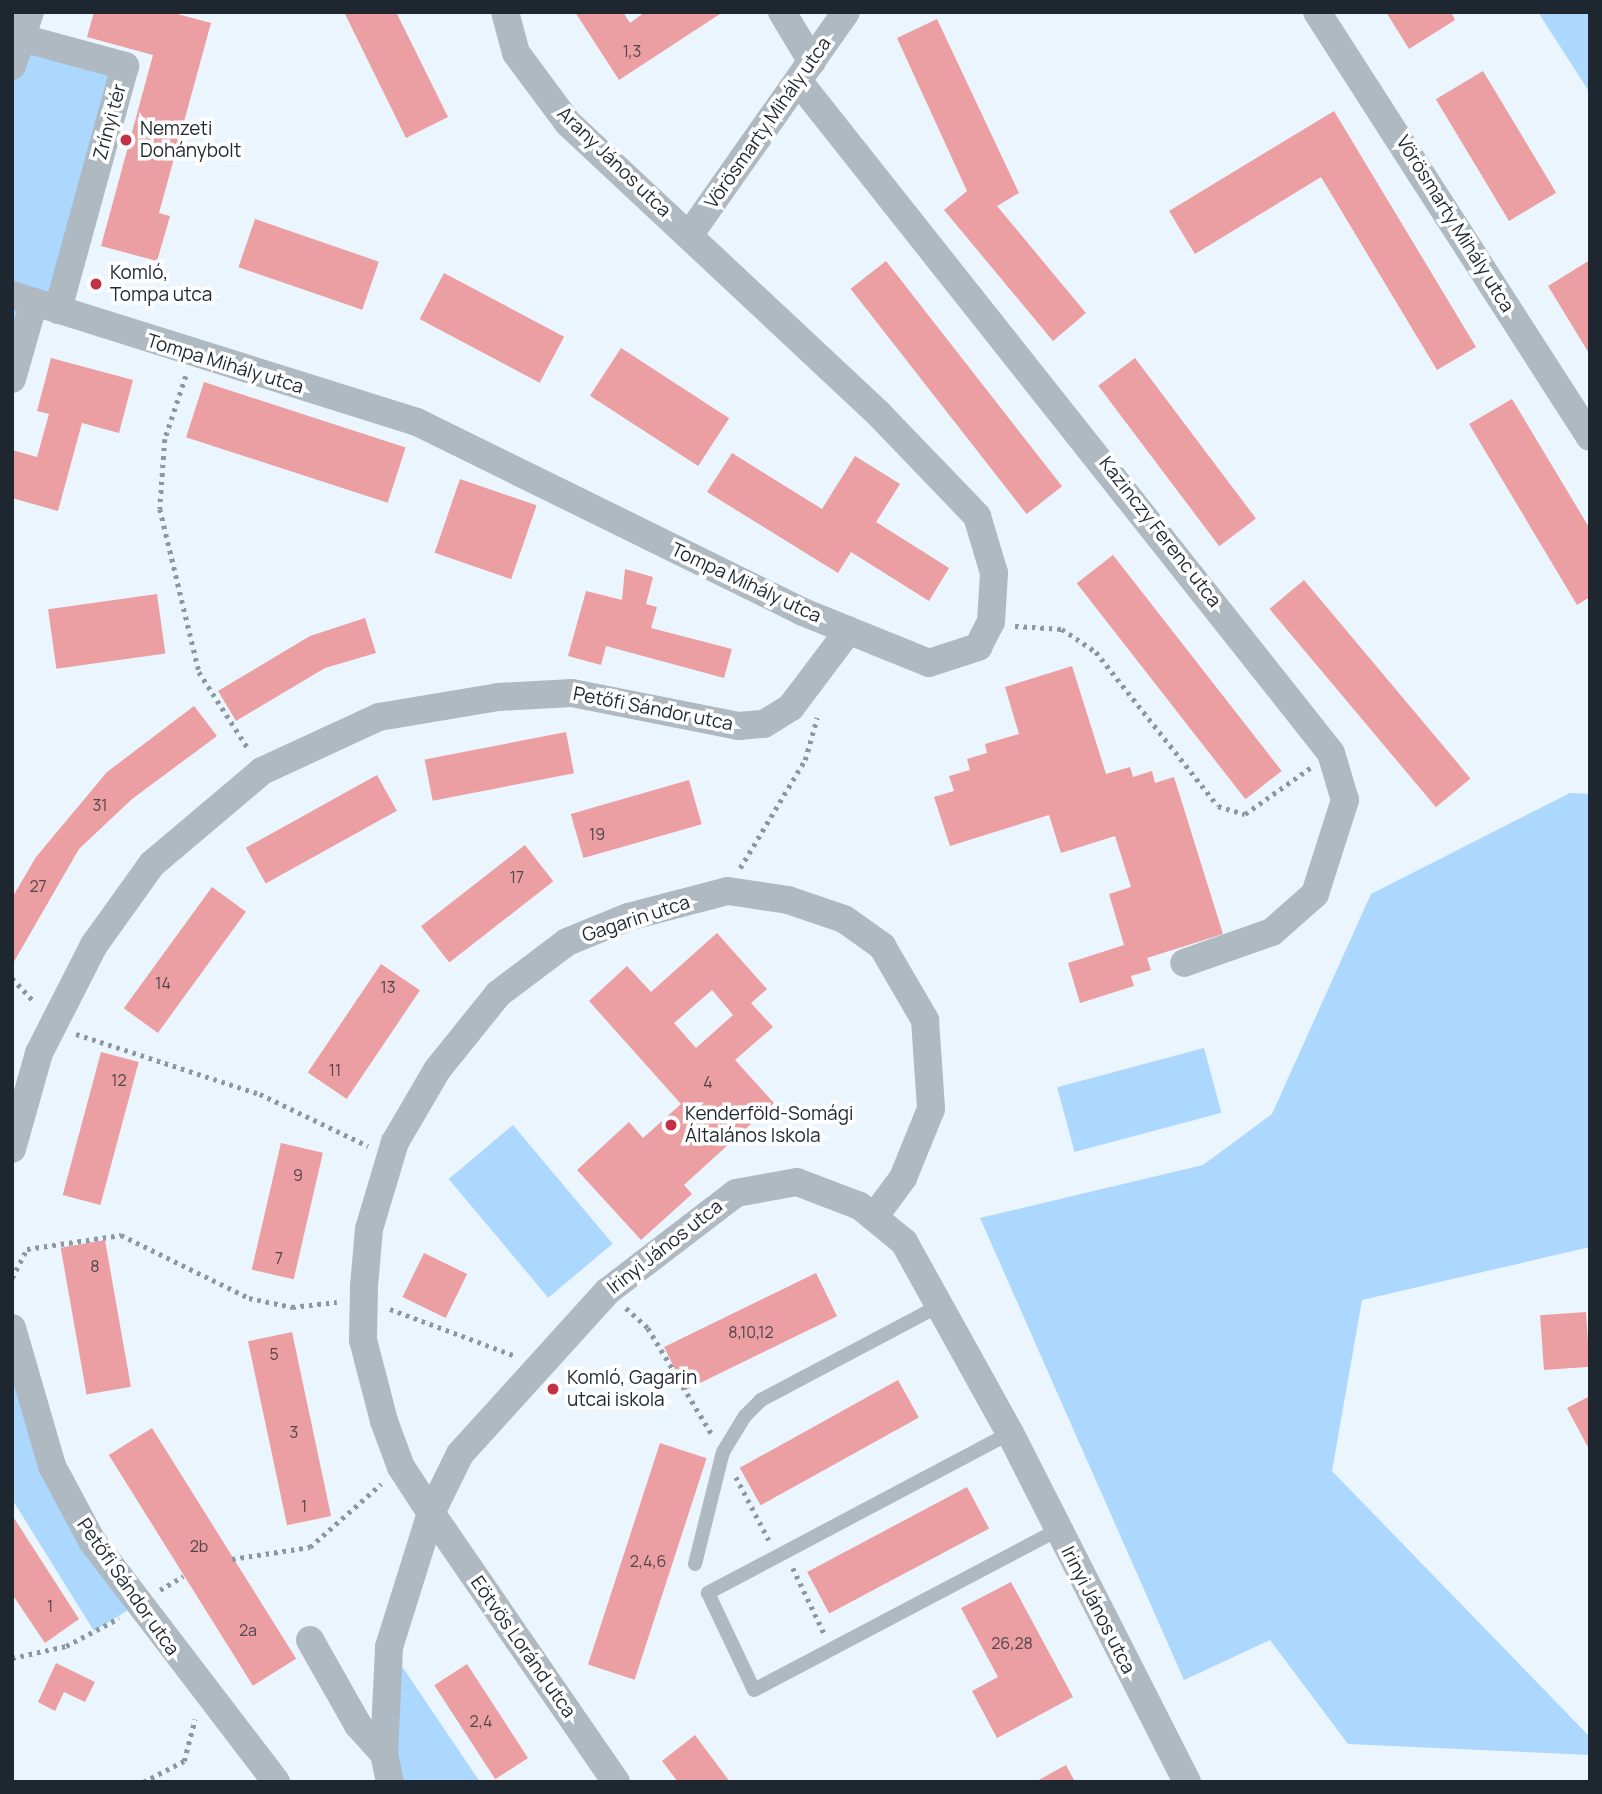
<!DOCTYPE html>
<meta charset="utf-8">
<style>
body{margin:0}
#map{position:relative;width:1602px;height:1794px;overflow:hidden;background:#ebf5fe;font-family:Manrope,sans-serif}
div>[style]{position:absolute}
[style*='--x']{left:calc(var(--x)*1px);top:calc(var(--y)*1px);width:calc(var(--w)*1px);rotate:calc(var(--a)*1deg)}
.green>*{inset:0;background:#acd7fe;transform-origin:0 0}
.building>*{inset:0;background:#ec9fa2;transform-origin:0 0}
.path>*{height:4.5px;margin-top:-2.25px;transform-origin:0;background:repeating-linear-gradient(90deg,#8e97a0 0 3.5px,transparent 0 8.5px)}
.service>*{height:14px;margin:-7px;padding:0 7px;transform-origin:7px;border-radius:7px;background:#aeb9c2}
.minor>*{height:28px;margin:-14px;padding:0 14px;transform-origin:14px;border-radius:14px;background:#aeb9c2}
.dots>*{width:19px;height:19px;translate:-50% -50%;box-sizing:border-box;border:4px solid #fff;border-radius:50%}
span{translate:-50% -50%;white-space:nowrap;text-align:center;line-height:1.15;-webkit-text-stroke:7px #fff;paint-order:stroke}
.number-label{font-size:16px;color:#52454c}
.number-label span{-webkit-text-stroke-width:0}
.street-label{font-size:19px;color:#1e272f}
.poi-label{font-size:19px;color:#1e272f}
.left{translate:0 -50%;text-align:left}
.frame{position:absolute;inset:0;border:14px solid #1e272f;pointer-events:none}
</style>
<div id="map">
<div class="green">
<div style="clip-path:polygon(1538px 12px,1590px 12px,1590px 93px)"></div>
<div style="clip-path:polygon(22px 38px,125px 66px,58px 310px,35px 302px,12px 379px,12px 66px)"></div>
<div style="clip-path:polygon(1570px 793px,1590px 794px,1590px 1247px,1362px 1300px,1332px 1471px,1590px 1737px,1590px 1755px,1348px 1744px,1270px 1640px,1184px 1680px,980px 1218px,1203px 1165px,1272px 1114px,1371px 894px)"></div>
<div style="left:1204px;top:1048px;width:67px;height:152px;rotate:75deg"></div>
<div style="left:513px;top:1125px;width:155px;height:84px;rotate:50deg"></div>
<div style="clip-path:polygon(12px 1328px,28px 1398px,138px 1604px,94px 1631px,12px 1499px)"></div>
<div style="clip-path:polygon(389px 1647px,480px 1782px,390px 1782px)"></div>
</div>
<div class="building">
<div style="clip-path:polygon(94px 12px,170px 12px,211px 23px,159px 213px,170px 216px,157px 261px,101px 246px,153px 55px,87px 37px)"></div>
<div style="clip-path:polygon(344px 12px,396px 12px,448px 117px,406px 138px)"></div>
<div style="clip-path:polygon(575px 12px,623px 12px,630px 23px,645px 12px,723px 12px,619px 80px)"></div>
<div style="clip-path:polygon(1386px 12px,1451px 12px,1455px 20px,1409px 49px)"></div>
<div style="clip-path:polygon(937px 19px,1019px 193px,997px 206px,1086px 313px,1053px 341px,944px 210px,967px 191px,897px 38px)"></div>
<div style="left:1483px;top:71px;width:142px;height:55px;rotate:59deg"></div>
<div style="clip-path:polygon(1334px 111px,1476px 347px,1437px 370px,1321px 177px,1195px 254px,1169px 211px)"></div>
<div style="left:255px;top:219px;width:131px;height:51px;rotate:19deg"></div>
<div style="clip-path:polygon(1590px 260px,1590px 355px,1548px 286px)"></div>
<div style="left:886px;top:261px;width:286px;height:45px;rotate:52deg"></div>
<div style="left:444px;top:273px;width:136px;height:52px;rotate:28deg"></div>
<div style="left:621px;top:348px;width:129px;height:57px;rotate:33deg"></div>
<div style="clip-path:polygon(51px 358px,133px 380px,119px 433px,82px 423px,58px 511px,12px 498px,12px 450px,37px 457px,49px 414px,37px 411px)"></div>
<div style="left:1135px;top:358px;width:201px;height:46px;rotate:53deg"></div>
<div style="left:204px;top:382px;width:212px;height:58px;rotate:18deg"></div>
<div style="clip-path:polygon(1512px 399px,1590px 529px,1590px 597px,1577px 605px,1469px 424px)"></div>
<div style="clip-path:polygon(732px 453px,822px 509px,855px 456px,900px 484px,876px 522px,949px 568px,929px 601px,851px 552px,838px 573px,707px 492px)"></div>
<div style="left:460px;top:479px;width:81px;height:78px;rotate:19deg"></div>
<div style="left:1113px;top:555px;width:274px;height:46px;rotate:52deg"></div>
<div style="clip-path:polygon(625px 569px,653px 577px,646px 604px,657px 607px,651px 628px,732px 649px,724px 678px,606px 646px,601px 665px,568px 656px,586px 591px,622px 600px)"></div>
<div style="left:1304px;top:580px;width:259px;height:45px;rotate:50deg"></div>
<div style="left:157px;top:594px;width:60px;height:110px;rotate:82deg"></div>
<div style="clip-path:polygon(365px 618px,376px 653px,325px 668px,236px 721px,218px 691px,310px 636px)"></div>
<div style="clip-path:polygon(1072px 666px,1106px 774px,1130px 767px,1133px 777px,1152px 771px,1155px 783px,1174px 777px,1223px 934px,1147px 958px,1151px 970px,1131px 976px,1134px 986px,1080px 1003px,1068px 963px,1124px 945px,1109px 894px,1131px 887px,1115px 836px,1061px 853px,1049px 815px,950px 846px,934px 797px,954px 791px,949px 776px,970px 770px,967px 759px,987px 753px,985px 744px,1019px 734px,1005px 687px)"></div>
<div style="clip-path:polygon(194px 706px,217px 736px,132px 799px,79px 849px,12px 965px,12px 898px,36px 857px,107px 772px)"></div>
<div style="left:566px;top:732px;width:42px;height:144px;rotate:79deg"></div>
<div style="left:377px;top:775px;width:41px;height:150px;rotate:61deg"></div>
<div style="left:689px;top:780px;width:46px;height:123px;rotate:74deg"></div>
<div style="left:525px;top:845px;width:46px;height:132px;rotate:52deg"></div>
<div style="left:212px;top:887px;width:42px;height:150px;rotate:36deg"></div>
<div style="clip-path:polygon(evenodd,717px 933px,767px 989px,751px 1003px,773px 1027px,735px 1060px,774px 1103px,684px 1185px,692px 1194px,641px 1240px,577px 1170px,629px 1122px,643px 1138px,681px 1104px,589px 1001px,627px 966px,651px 992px,717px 933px,712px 990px,733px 1015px,696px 1048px,674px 1023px,712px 990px)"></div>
<div style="left:381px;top:964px;width:47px;height:131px;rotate:34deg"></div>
<div style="left:101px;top:1052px;width:39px;height:148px;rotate:15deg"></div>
<div style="left:281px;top:1143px;width:43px;height:130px;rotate:13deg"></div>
<div style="left:105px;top:1240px;width:149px;height:45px;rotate:80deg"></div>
<div style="left:424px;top:1253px;width:48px;height:49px;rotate:26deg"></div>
<div style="left:816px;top:1273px;width:48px;height:169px;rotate:64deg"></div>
<div style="left:1586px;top:1312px;width:55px;height:46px;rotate:86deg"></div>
<div style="left:292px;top:1332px;width:188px;height:45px;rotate:78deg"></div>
<div style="left:898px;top:1380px;width:43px;height:181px;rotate:61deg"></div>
<div style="clip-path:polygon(1590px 1396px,1590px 1451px,1567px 1408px)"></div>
<div style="left:152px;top:1428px;width:272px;height:51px;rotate:58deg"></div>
<div style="left:660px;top:1443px;width:49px;height:233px;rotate:18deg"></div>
<div style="left:967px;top:1487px;width:47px;height:181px;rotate:62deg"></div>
<div style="clip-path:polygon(12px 1515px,79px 1619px,45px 1643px,12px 1594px)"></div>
<div style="clip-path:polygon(1011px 1582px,1073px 1697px,997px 1738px,972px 1691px,998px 1677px,961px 1608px)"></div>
<div style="clip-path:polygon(56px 1663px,95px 1682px,85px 1702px,64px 1692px,55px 1711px,38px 1702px)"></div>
<div style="left:467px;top:1664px;width:112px;height:39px;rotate:57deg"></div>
<div style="clip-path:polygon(695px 1735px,730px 1782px,678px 1782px,662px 1761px)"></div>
<div style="clip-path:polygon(1066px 1765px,1075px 1782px,1035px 1782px)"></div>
</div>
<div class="path">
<div style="--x:186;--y:376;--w:66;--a:108.4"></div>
<div style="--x:165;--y:439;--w:70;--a:94.1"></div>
<div style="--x:160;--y:509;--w:168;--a:76.5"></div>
<div style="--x:199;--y:672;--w:93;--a:57.3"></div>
<div style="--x:1015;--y:626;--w:47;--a:3.7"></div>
<div style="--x:1062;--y:629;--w:41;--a:34.1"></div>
<div style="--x:1096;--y:652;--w:196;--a:51.6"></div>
<div style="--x:1218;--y:806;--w:28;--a:17"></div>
<div style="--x:1245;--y:814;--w:80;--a:-35.3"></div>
<div style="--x:740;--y:868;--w:126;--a:-59"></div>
<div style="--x:805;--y:760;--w:44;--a:-74.1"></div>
<div style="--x:12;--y:978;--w:34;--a:47"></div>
<div style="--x:76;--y:1034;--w:194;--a:18.1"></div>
<div style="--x:260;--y:1094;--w:120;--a:25.7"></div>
<div style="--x:12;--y:1278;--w:33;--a:-63"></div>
<div style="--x:27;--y:1249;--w:95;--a:-8.5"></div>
<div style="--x:121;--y:1235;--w:143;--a:26.2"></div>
<div style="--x:249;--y:1298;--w:44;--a:11.8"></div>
<div style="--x:292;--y:1307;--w:45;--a:-6.3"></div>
<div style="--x:626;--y:1308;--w:30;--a:42"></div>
<div style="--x:648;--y:1328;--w:126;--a:59"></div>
<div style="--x:390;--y:1309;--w:134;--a:20.5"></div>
<div style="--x:736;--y:1477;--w:71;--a:62.4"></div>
<div style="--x:232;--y:1559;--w:79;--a:-8.7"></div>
<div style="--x:310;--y:1547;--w:95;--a:-41.6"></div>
<div style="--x:793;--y:1568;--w:74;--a:64.5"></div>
<div style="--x:160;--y:1590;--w:27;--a:-31"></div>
<div style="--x:12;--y:1658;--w:55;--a:-12.5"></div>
<div style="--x:66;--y:1646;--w:60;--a:-27.8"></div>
<div style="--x:143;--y:1782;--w:46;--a:-27.1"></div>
<div style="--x:184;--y:1761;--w:43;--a:-75.3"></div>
</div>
<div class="service">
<div style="--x:1010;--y:1433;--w:342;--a:152.1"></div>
<div style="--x:708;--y:1593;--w:107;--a:64.6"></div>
<div style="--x:754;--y:1690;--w:343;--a:-27.8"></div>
<div style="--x:695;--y:1564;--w:115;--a:-76"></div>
<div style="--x:723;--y:1452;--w:42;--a:-58.6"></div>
<div style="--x:745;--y:1416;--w:23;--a:-45"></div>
<div style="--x:761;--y:1400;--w:205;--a:-27.9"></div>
</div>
<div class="minor">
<div style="--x:782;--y:12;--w:58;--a:59"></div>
<div style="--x:1317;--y:12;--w:505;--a:57.29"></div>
<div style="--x:22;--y:38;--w:107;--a:15.2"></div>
<div style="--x:125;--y:66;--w:253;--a:105.4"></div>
<div style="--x:12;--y:66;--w:57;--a:-71.6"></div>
<div style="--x:799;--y:82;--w:856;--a:51.59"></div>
<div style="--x:1331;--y:753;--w:49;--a:73.4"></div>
<div style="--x:1345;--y:800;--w:99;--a:107.7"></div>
<div style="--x:1315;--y:894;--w:57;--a:138.5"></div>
<div style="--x:1272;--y:932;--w:93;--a:160.6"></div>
<div style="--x:690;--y:234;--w:271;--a:-54.9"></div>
<div style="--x:12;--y:295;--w:424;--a:17.4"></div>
<div style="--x:417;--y:422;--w:430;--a:26.2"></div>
<div style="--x:803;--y:612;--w:136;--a:22"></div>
<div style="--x:929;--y:663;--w:52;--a:-18.1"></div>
<div style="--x:978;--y:647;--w:28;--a:-63"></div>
<div style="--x:991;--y:622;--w:49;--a:-86.5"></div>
<div style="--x:994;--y:573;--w:59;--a:-106.6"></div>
<div style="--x:977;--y:516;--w:141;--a:-133.9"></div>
<div style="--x:879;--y:414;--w:426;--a:-136.9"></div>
<div style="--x:568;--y:123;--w:87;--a:-126.6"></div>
<div style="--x:516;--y:53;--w:42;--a:-105"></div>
<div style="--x:12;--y:379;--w:80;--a:-74.1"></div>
<div style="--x:12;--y:1149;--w:100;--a:-74.3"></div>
<div style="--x:39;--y:1053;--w:121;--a:-63"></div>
<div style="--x:94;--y:945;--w:100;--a:-54.4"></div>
<div style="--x:152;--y:864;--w:144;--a:-40.2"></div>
<div style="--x:262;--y:771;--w:129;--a:-24.8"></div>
<div style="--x:379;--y:717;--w:121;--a:-9.5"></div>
<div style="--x:498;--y:697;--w:74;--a:-3.1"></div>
<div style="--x:572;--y:693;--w:170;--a:11.2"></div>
<div style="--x:739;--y:726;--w:25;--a:-5"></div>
<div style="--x:764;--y:724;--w:32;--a:-32"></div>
<div style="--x:791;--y:707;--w:96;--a:-53"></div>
<div style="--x:12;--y:1328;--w:144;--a:73.8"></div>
<div style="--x:52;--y:1466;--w:85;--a:61.9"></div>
<div style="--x:92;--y:1541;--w:303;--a:52.6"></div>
<div style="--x:310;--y:1640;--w:98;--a:60.5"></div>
<div style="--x:358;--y:1725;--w:39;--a:48"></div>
<div style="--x:390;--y:1782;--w:29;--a:-102"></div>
<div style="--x:384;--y:1754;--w:107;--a:-87.3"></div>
<div style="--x:389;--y:1647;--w:140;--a:-72.6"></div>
<div style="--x:431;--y:1513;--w:66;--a:-63.8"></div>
<div style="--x:460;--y:1454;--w:220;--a:-47.8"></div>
<div style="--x:608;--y:1291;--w:161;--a:-37.4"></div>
<div style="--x:736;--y:1193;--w:62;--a:-10.2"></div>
<div style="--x:797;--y:1182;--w:67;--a:20.9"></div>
<div style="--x:860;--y:1206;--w:57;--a:39.3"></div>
<div style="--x:904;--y:1242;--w:218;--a:61"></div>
<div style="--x:1010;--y:1433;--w:391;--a:63.1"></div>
<div style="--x:616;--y:1782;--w:326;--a:-124.5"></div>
<div style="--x:431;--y:1513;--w:55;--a:-123.1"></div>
<div style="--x:401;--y:1467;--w:49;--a:-110.3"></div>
<div style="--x:384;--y:1421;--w:84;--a:-104.5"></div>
<div style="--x:363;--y:1340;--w:54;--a:-88.9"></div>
<div style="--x:364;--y:1286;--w:57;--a:-85"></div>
<div style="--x:369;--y:1229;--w:91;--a:-73.4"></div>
<div style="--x:395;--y:1142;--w:83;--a:-59.7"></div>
<div style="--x:437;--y:1070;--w:97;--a:-51.2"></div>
<div style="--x:498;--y:994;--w:86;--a:-37"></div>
<div style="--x:567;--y:942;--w:66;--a:-22.3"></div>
<div style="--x:628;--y:917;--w:103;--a:-14.6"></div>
<div style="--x:728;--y:891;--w:61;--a:8.5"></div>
<div style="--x:788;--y:900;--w:59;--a:18.7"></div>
<div style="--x:844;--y:919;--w:47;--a:35.4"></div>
<div style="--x:882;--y:946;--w:86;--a:59.8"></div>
<div style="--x:925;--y:1020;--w:89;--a:86.1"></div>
<div style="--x:931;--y:1109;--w:74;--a:112.1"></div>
<div style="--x:903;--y:1178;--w:49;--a:126.6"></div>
</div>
<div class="dots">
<div style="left:126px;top:140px;background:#c13148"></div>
<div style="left:96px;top:284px;background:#c13148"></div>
<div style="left:671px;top:1125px;background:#c13148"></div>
<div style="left:553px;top:1389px;background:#c13148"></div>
</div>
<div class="number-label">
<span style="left:632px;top:51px">1,3</span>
<span style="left:100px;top:805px">31</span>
<span style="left:597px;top:834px">19</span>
<span style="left:517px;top:877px">17</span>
<span style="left:38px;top:886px">27</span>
<span style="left:163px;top:983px">14</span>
<span style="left:388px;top:987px">13</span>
<span style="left:335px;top:1070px">11</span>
<span style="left:119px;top:1080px">12</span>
<span style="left:708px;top:1082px">4</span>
<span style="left:298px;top:1175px">9</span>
<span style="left:279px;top:1258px">7</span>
<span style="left:95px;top:1266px">8</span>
<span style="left:751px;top:1332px">8,10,12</span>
<span style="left:274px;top:1354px">5</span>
<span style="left:294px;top:1432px">3</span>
<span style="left:304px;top:1506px">1</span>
<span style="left:199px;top:1546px">2b</span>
<span style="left:648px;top:1561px">2,4,6</span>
<span style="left:50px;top:1606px">1</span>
<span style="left:248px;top:1630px">2a</span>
<span style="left:1012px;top:1643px">26,28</span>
<span style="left:481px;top:1721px">2,4</span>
</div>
<div class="street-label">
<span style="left:110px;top:122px;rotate:-75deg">Zrínyi tér</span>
<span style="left:768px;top:123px;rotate:-55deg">Vörösmarty Mihály utca</span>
<span style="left:614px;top:162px;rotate:44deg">Arany János utca</span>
<span style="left:1455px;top:224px;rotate:58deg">Vörösmarty Mihály utca</span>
<span style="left:225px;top:364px;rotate:17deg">Tompa Mihály utca</span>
<span style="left:1160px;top:532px;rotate:52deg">Kazinczy Ferenc utca</span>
<span style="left:746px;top:583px;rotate:25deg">Tompa Mihály utca</span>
<span style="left:653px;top:709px;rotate:11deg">Petőfi Sándor utca</span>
<span style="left:636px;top:919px;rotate:-18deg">Gagarin utca</span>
<span style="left:665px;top:1247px;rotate:-38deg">Irinyi János utca</span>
<span style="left:128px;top:1587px;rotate:55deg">Petőfi Sándor utca</span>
<span style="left:1098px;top:1610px;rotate:63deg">Irinyi János utca</span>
<span style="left:523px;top:1647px;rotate:55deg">Eötvös Loránd utca</span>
</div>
<div class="poi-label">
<span class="left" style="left:140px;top:140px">Nemzeti<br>Dohánybolt</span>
<span class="left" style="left:110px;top:284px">Komló,<br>Tompa utca</span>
<span class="left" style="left:685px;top:1125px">Kenderföld-Somági<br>Általános Iskola</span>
<span class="left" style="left:567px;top:1389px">Komló, Gagarin<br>utcai iskola</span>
</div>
<div class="frame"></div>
</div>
